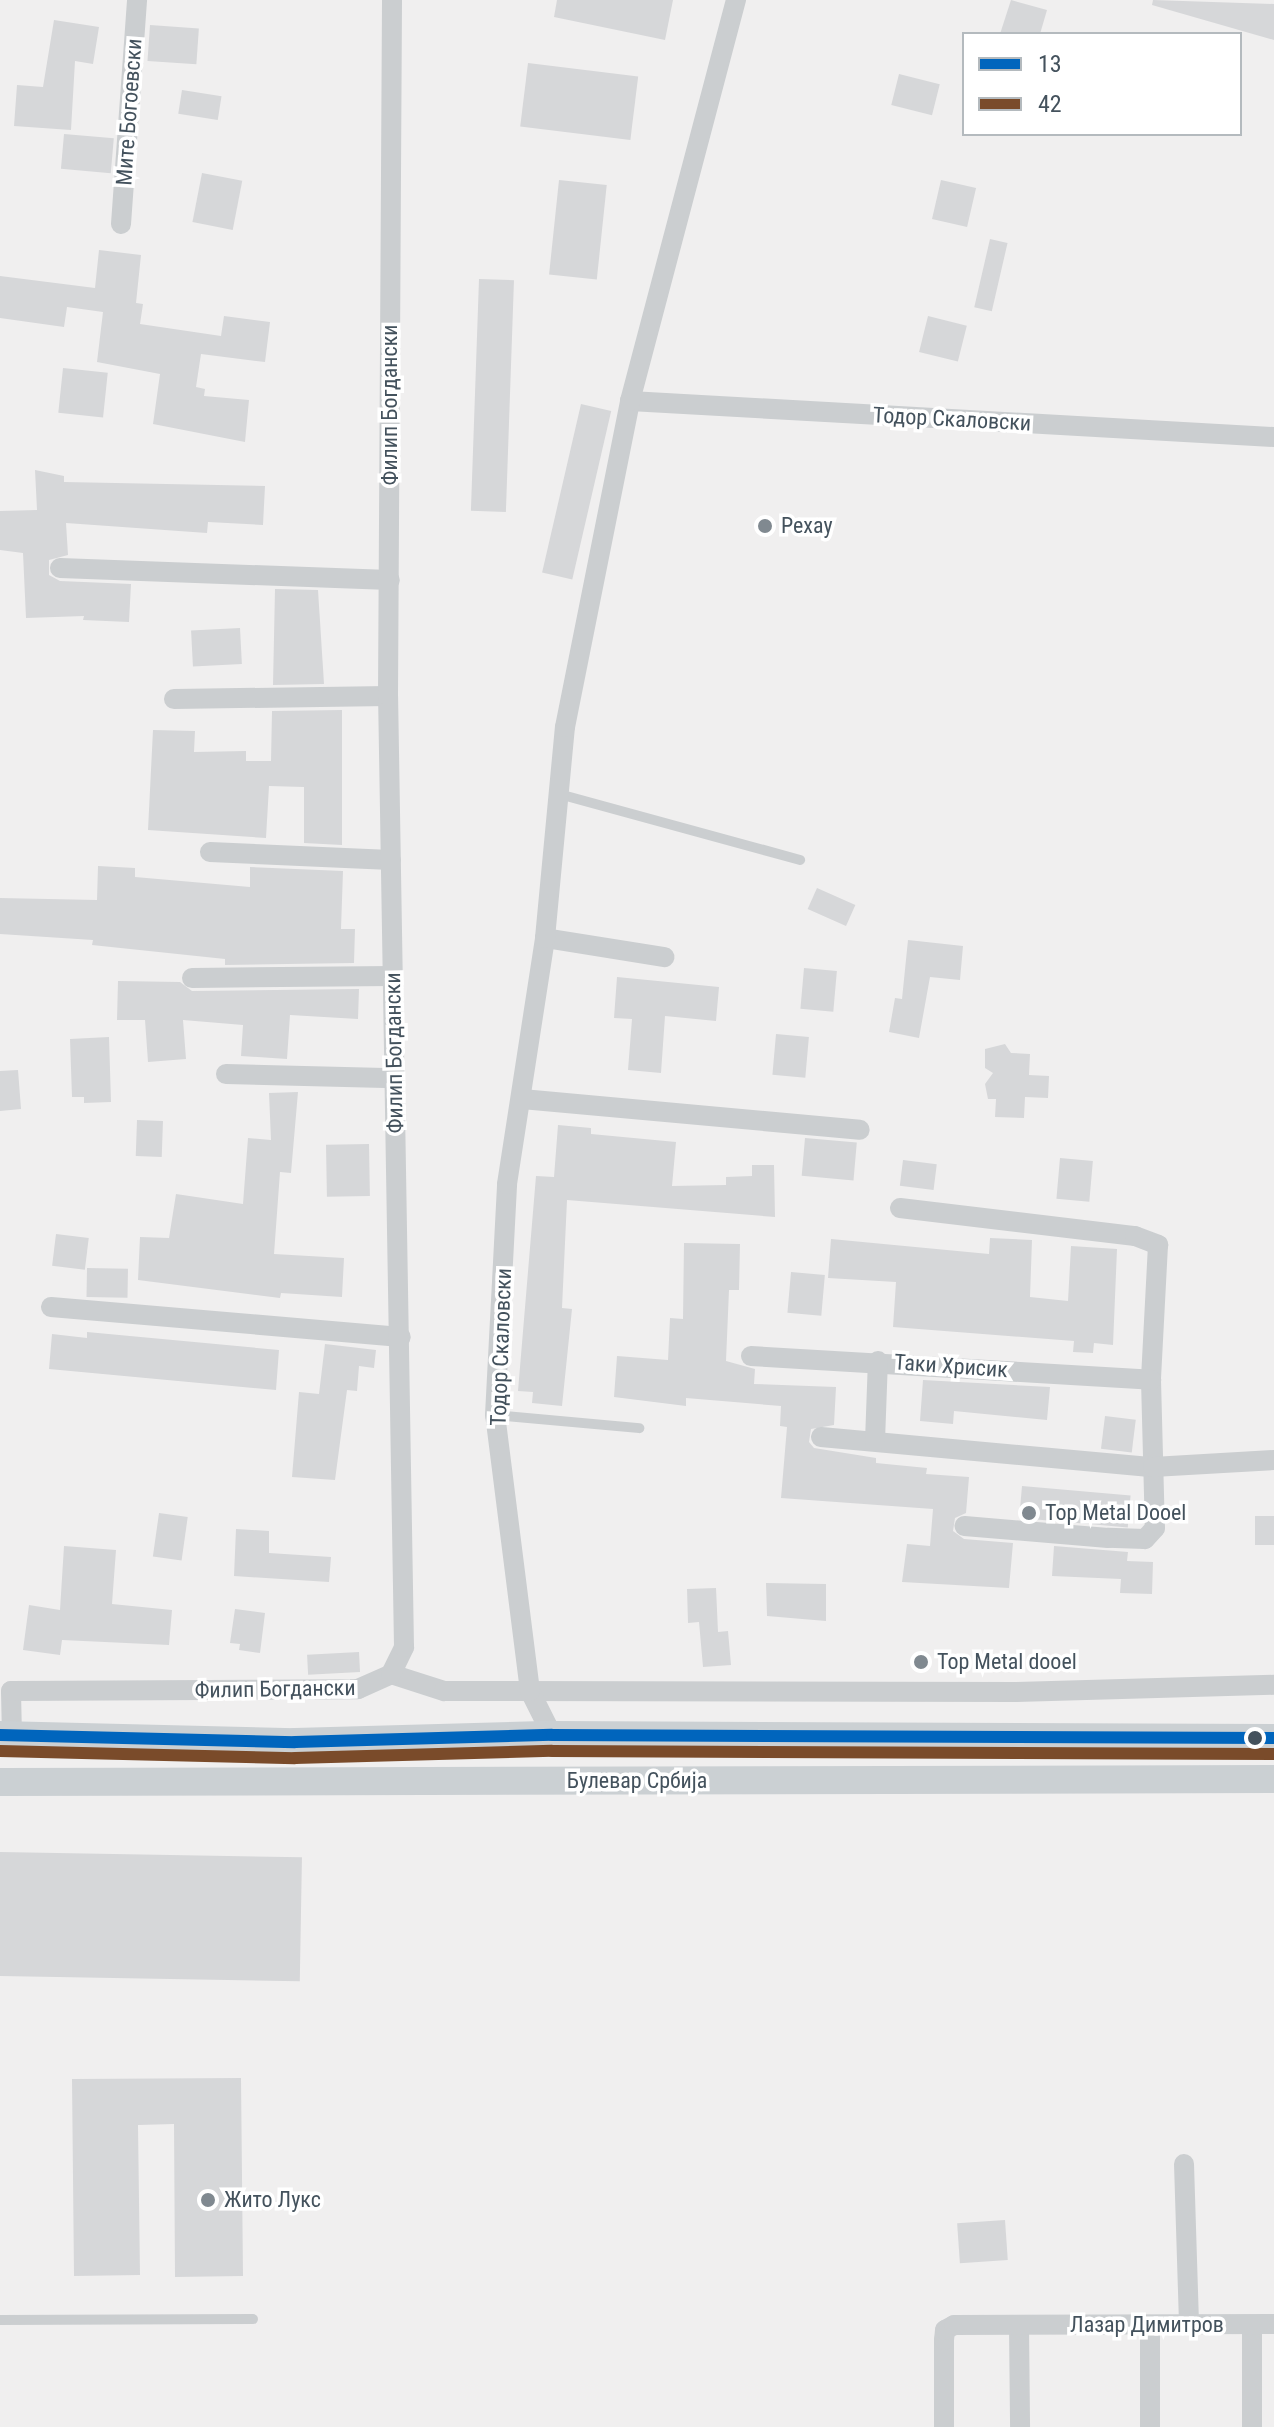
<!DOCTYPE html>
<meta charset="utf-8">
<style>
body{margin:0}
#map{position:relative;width:1274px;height:2427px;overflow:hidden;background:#f0efef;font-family:"Roboto Condensed",sans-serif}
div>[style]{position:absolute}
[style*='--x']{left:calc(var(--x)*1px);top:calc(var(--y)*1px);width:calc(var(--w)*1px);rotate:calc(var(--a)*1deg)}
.building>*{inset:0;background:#d6d7d9;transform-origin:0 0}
.lane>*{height:10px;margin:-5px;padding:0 5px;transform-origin:5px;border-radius:5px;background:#cbced0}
.street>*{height:20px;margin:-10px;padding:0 10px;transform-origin:10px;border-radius:10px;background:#cbced0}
.secondary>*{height:28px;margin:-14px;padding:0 14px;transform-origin:14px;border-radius:14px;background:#cbd0d3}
.bus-1>*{height:12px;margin:-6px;padding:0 6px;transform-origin:6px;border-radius:6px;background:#0065bd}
.bus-2>*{height:12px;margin:-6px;padding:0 6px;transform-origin:6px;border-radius:6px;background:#7a4b2a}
.dots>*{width:22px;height:22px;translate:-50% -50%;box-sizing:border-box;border:4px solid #fff;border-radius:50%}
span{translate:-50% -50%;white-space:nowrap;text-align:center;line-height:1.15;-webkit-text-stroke:7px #fff;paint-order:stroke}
.street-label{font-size:22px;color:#44525d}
.poi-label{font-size:22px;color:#44525d}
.left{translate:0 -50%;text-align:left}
.legend{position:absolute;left:962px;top:32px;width:280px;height:104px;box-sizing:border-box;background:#fff;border:2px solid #b4babe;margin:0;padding:10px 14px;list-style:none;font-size:24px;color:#44525d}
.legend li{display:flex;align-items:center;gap:16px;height:40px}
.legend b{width:40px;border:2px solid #b4babe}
</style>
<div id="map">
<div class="building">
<div style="clip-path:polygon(557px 0,673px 0,665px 40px,554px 17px)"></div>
<div style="clip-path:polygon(1011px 0,1047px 10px,1040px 34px,1000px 34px)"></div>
<div style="clip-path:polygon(1153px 0,1274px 4px,1274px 40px,1152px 5px)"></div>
<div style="clip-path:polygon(54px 20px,99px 27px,93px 64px,75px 61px,71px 130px,14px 126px,17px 85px,43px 87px)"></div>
<div style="left:150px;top:25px;width:49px;height:36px;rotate:4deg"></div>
<div style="left:528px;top:63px;width:111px;height:64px;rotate:7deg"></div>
<div style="left:899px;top:74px;width:42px;height:32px;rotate:14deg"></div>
<div style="left:182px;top:90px;width:40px;height:24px;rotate:9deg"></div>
<div style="left:64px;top:134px;width:50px;height:35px;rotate:5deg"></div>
<div style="left:202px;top:173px;width:41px;height:50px;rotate:11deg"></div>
<div style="left:559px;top:180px;width:48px;height:95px;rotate:6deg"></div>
<div style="left:941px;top:180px;width:36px;height:40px;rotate:13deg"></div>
<div style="left:990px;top:239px;width:18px;height:70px;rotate:13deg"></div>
<div style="clip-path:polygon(99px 250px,141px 255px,136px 303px,143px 304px,140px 324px,221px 336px,224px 316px,270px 322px,265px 362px,201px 354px,196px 387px,205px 389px,204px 396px,249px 400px,245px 442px,153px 424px,160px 374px,97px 362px,103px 312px,67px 307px,64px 327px,0 318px,0 276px,95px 288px)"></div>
<div style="left:479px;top:279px;width:35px;height:232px;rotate:2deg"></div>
<div style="left:928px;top:316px;width:40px;height:37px;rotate:14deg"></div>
<div style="left:63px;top:368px;width:45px;height:45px;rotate:6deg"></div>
<div style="left:581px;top:404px;width:31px;height:173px;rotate:13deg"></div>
<div style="clip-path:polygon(35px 470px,64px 476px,64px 482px,265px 486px,263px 525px,208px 522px,207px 533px,66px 523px,68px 555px,49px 560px,49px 575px,60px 581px,131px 584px,129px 622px,83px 620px,84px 616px,26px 618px,23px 553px,0 550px,0 511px,37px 510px)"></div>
<div style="clip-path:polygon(275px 589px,318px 590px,324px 684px,273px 685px)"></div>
<div style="left:240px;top:628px;width:36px;height:49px;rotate:87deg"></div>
<div style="clip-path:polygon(342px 710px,342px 845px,304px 843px,304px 787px,269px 786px,266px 838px,148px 830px,153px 730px,195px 731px,194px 752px,246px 751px,246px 761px,271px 761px,272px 711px)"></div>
<div style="clip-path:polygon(98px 866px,135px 868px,135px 877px,250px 887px,250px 867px,343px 871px,341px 929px,355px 929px,354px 963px,225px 965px,225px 959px,92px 945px,93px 940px,0 934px,0 898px,97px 900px)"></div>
<div style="left:817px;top:888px;width:42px;height:23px;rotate:24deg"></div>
<div style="clip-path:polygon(908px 940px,963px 946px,960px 980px,930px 977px,919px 1038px,889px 1032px,895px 998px,902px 999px)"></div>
<div style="left:804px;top:968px;width:33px;height:41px;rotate:5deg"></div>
<div style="clip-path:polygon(617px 977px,719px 987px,716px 1021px,665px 1016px,661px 1073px,628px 1070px,632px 1019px,614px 1018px)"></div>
<div style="clip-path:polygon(118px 981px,180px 982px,192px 991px,359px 989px,358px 1019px,290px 1015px,287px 1059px,241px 1056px,243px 1025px,183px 1020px,186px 1059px,148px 1062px,145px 1020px,117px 1020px)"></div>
<div style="left:776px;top:1034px;width:33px;height:41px;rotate:5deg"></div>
<div style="clip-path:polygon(109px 1037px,111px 1102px,84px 1103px,84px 1097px,72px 1097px,70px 1039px)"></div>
<div style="clip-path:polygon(1005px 1044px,1011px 1053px,1030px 1054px,1029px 1075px,1049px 1076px,1048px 1098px,1025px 1097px,1024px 1118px,995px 1117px,996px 1099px,988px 1099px,985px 1084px,993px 1073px,985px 1068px,985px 1049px)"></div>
<div style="clip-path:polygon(18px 1070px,21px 1109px,0 1111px,0 1071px)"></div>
<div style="clip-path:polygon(298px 1092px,291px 1173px,280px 1172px,274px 1254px,344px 1258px,342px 1297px,281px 1293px,280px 1298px,138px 1280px,140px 1237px,169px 1238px,176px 1194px,243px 1204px,248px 1138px,271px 1140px,269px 1093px)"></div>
<div style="left:137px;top:1120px;width:26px;height:36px;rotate:2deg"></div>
<div style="clip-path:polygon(558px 1125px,591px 1128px,591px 1134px,676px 1142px,672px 1186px,726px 1185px,726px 1177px,752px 1176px,752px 1165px,774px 1165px,775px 1217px,567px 1200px,562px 1308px,572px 1309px,562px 1406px,532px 1403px,533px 1392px,518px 1391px,536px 1176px,554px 1177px)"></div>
<div style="left:805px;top:1138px;width:52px;height:38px;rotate:5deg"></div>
<div style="left:369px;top:1144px;width:52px;height:43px;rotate:89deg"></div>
<div style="left:1060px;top:1158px;width:33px;height:41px;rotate:5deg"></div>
<div style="left:903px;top:1160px;width:34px;height:26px;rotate:7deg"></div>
<div style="left:56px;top:1234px;width:33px;height:32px;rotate:7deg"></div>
<div style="clip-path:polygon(990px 1238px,1032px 1240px,1030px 1297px,1068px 1301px,1071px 1246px,1117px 1249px,1113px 1345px,1094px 1343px,1093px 1353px,1073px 1352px,1074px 1341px,893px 1327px,896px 1282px,828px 1278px,831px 1239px,989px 1254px)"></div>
<div style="clip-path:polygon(684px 1243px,740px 1244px,739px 1290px,729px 1290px,726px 1361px,755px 1369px,754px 1384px,836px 1387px,834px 1425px,811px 1429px,809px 1442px,814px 1448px,876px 1458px,876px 1463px,927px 1468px,926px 1474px,969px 1477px,966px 1513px,955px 1518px,953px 1531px,964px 1539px,1013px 1543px,1009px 1588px,902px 1582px,907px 1544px,930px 1546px,933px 1509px,781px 1498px,787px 1427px,780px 1426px,781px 1406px,686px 1398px,686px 1406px,614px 1397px,617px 1356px,668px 1360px,670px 1318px,683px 1319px)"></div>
<div style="left:87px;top:1268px;width:41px;height:29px;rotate:1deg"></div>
<div style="left:791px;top:1272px;width:34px;height:41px;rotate:5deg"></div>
<div style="clip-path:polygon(87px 1332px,279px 1350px,276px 1390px,49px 1369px,52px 1334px,87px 1338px)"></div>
<div style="clip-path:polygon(325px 1344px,376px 1350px,374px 1368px,359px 1366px,357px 1391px,347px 1390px,335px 1480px,292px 1477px,299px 1392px,319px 1394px)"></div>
<div style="clip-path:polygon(923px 1380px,1050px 1387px,1047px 1420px,954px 1411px,953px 1424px,920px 1421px)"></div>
<div style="left:1105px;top:1416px;width:31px;height:33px;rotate:7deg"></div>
<div style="left:1022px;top:1486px;width:109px;height:32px;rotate:5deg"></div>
<div style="left:159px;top:1513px;width:29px;height:44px;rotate:8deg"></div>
<div style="left:1274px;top:1516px;width:29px;height:19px;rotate:90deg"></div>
<div style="clip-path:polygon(236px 1529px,269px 1531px,269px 1553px,331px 1557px,329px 1582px,234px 1576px)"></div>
<div style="clip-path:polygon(64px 1546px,116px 1550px,112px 1604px,172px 1610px,169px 1645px,62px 1640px,60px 1655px,23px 1650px,29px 1605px,60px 1610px)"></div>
<div style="clip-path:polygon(1054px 1546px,1128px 1552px,1127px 1561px,1153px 1562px,1152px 1594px,1120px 1593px,1121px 1579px,1052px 1576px)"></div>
<div style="clip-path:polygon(766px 1583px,826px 1584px,826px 1621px,767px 1616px)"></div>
<div style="clip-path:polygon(716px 1588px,718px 1632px,728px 1631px,731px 1665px,703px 1667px,699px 1622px,688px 1623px,687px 1589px)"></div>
<div style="clip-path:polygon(235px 1609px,265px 1613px,260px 1653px,239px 1650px,240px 1644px,230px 1643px)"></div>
<div style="left:359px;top:1652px;width:20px;height:52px;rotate:87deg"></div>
<div style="left:0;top:1852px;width:302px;height:124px;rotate:1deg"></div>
<div style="clip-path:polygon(241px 2078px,243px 2276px,175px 2277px,174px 2124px,138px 2125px,140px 2275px,74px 2276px,72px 2079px)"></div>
<div style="left:1005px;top:2220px;width:40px;height:48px;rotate:86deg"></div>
</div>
<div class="lane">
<div style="--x:559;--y:794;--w:250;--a:15.3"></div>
<div style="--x:495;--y:1415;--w:145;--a:5.2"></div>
<div style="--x:0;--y:2320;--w:253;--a:-0.2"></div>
</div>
<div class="street">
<div style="--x:121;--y:224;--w:225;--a:-85.9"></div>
<div style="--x:630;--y:401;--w:645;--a:3.2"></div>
<div style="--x:60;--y:568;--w:330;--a:2.1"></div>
<div style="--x:174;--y:699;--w:214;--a:-0.8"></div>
<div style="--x:210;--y:852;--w:181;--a:2.5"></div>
<div style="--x:545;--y:938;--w:121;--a:9.1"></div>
<div style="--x:192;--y:978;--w:200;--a:-0.6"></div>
<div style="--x:226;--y:1074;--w:169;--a:1.4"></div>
<div style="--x:522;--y:1099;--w:339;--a:5.2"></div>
<div style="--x:900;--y:1208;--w:237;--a:6.8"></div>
<div style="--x:1135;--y:1236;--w:25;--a:21"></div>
<div style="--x:1158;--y:1245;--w:135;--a:93"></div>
<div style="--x:1151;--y:1380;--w:148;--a:88.5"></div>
<div style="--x:1155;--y:1528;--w:15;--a:132"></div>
<div style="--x:1145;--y:1539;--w:37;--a:-178"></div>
<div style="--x:1108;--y:1538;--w:144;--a:-175.2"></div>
<div style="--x:51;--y:1307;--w:351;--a:4.9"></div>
<div style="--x:751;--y:1356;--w:401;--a:3.4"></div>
<div style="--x:821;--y:1437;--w:333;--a:5.2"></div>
<div style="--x:1153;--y:1467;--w:121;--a:-3.3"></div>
<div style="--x:875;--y:1441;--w:80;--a:-87.9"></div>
<div style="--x:391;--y:1674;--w:56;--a:17.8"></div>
<div style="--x:444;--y:1691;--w:572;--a:0.1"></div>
<div style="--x:1016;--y:1692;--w:258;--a:-1.6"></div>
<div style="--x:552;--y:1735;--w:49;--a:-116.6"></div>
<div style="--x:530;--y:1691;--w:278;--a:-97.2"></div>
<div style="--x:495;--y:1415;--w:231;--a:-87"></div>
<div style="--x:507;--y:1184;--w:249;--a:-81.2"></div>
<div style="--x:545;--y:938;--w:212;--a:-84.6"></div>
<div style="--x:565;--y:727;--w:332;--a:-78.7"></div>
<div style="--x:630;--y:401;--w:415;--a:-75.2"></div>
<div style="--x:12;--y:1736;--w:45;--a:-91.3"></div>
<div style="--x:11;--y:1691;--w:347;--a:-0.3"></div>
<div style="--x:358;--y:1689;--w:36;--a:-24"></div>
<div style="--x:391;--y:1674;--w:30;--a:-64"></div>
<div style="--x:404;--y:1647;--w:951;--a:-90.96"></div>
<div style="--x:388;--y:696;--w:696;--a:-89.67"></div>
<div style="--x:1184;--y:2164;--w:161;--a:88.2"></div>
<div style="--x:1019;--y:2325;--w:102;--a:89.4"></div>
<div style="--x:1150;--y:2325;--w:102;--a:90"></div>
<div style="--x:1252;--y:2325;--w:102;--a:90"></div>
<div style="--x:944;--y:2427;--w:87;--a:-90"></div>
<div style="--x:944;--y:2340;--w:10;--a:-84"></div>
<div style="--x:945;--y:2330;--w:10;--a:-29"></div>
<div style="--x:954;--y:2325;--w:320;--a:-0.2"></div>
</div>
<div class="secondary">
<div style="--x:0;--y:1735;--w:295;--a:1.4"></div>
<div style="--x:295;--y:1742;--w:257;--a:-1.6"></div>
<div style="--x:552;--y:1735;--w:722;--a:0.24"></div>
<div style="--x:0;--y:1782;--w:1274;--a:-0.13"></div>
</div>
<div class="bus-1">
<div style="--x:0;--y:1735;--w:295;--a:1.4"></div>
<div style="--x:295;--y:1742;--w:257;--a:-1.6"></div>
<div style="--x:552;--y:1735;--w:722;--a:0.24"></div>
</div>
<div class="bus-2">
<div style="--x:0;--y:1751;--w:295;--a:1.4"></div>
<div style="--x:295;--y:1758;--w:257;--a:-1.6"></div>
<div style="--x:552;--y:1751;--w:722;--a:0.24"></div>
</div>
<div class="dots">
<div style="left:765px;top:526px;background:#808990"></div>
<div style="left:1029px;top:1513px;background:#808990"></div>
<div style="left:921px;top:1662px;background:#808990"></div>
<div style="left:1255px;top:1738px;background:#44525d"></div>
<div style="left:208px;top:2200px;background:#808990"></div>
</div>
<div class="street-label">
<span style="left:129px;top:112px;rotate:-86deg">Мите Богоевски</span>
<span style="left:390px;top:405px;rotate:-90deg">Филип Богдански</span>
<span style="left:952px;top:419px;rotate:3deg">Тодор Скаловски</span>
<span style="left:394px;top:1053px;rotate:-91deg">Филип Богдански</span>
<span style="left:501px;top:1347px;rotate:-88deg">Тодор Скаловски</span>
<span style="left:951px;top:1366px;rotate:4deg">Таки Хрисик</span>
<span style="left:275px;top:1689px;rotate:-1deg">Филип Богдански</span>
<span style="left:637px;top:1781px">Булевар Србија</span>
<span style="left:1147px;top:2325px">Лазар Димитров</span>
</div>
<div class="poi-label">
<span class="left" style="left:781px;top:526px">Рехау</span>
<span class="left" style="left:1045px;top:1513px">Top Metal Dooel</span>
<span class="left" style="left:937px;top:1662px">Top Metal dooel</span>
<span class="left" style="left:224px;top:2200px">Жито Лукс</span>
</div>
<ul class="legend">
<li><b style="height:10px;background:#0065bd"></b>13</li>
<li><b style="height:10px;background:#7a4b2a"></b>42</li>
</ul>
</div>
